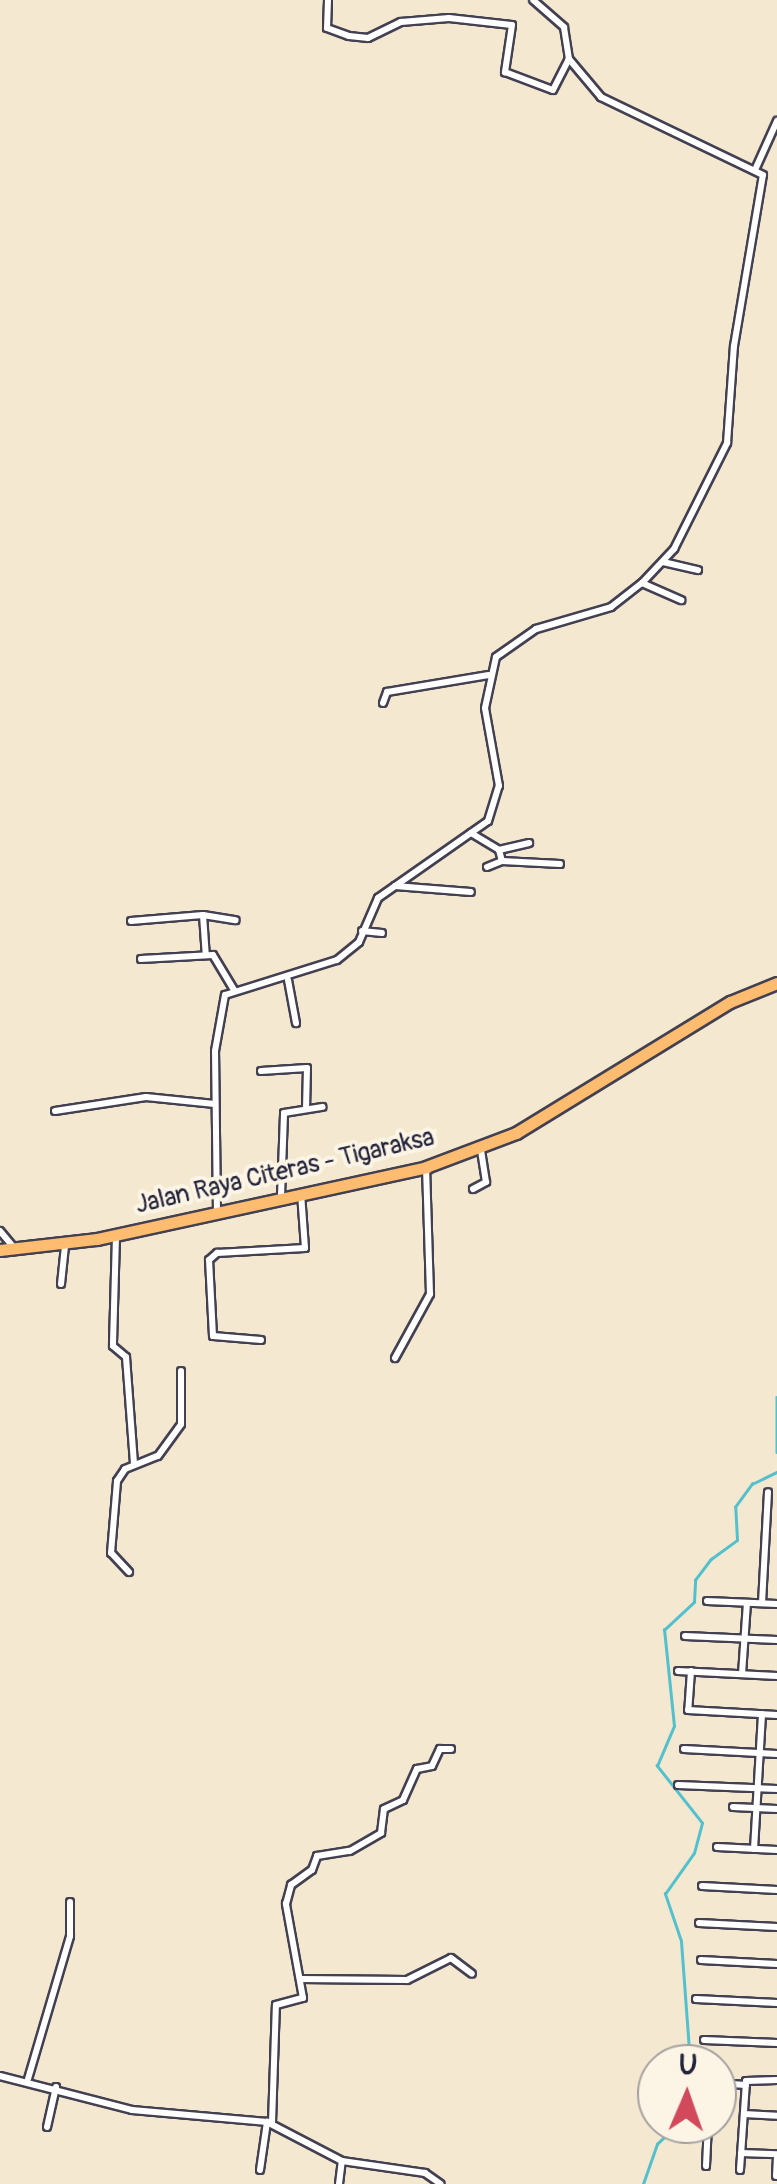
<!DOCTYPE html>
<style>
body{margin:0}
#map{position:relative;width:777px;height:2184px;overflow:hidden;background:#f4e9d0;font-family:Pangolin,sans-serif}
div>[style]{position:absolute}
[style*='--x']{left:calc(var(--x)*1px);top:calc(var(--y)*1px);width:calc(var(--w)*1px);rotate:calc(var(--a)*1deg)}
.stream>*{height:2.5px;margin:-1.25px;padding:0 1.25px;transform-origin:1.25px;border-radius:1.25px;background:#53c0cd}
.roads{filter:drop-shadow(2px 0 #424051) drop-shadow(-2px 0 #424051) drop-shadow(0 2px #424051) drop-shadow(0 -2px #424051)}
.street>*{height:6px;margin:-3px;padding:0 3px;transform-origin:3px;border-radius:3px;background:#fff}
.primary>*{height:11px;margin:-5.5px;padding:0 5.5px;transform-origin:5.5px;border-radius:5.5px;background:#febc70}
span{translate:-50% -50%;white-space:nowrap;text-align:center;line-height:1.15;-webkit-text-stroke:8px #fcf5e5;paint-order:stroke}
.street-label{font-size:25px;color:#22223b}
.north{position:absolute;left:637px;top:2044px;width:100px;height:100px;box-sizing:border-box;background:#fcf5e5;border:2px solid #a5a1a1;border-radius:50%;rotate:2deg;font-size:28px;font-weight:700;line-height:40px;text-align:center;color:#22223b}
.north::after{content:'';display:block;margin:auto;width:35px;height:45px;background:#d1495b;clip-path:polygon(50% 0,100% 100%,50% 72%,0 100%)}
</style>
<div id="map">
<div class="stream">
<div style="--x:777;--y:1397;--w:55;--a:90"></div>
<div style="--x:690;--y:2064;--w:123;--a:-94.2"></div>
<div style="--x:681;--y:1941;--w:50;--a:-108.8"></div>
<div style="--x:665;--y:1894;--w:50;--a:-54.7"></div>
<div style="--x:694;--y:1853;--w:31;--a:-75"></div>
<div style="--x:702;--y:1823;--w:73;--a:-128.3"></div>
<div style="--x:657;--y:1766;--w:43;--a:-67"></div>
<div style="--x:674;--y:1726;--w:97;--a:-95.9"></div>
<div style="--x:664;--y:1630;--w:41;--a:-43"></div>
<div style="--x:694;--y:1602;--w:22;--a:-87"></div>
<div style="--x:695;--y:1580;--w:26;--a:-53"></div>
<div style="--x:711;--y:1559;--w:32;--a:-36"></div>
<div style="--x:737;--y:1540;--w:33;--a:-93"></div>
<div style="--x:735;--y:1507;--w:29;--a:-54"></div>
<div style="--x:752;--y:1484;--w:28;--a:-26"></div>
<div style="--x:643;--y:2184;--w:42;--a:-70.7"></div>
<div style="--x:657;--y:2144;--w:29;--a:-44"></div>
</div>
<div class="roads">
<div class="street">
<div style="--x:328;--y:0;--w:28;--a:92"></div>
<div style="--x:327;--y:28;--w:23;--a:20"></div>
<div style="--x:349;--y:36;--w:19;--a:6"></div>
<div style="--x:368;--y:38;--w:37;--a:-26"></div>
<div style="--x:401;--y:22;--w:48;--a:-4.8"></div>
<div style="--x:449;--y:18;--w:63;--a:6.3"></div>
<div style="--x:512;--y:25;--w:48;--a:98.5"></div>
<div style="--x:505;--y:72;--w:51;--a:20.6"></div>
<div style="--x:553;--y:90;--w:35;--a:-63"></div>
<div style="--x:755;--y:170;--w:54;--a:-65.8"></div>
<div style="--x:663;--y:562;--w:36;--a:13"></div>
<div style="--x:642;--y:583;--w:43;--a:23.6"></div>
<div style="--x:383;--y:703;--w:12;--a:-70"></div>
<div style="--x:387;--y:692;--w:103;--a:-9.5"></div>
<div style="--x:471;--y:833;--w:33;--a:31"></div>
<div style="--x:499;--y:850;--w:31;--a:-13"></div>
<div style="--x:499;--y:850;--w:11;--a:75"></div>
<div style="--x:502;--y:861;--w:58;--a:3"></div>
<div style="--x:487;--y:867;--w:16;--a:-22"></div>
<div style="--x:395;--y:886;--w:76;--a:4.5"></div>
<div style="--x:203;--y:915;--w:33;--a:9"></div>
<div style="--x:131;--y:921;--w:72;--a:-4.8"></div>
<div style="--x:203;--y:915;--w:39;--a:86"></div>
<div style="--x:362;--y:931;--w:20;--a:6"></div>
<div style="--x:141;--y:959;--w:72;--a:-3.2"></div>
<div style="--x:213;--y:955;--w:41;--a:59"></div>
<div style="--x:288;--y:980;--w:44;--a:79.5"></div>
<div style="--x:261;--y:1071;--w:46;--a:-3.7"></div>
<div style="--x:307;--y:1068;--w:41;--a:91.4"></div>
<div style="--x:55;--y:1111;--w:92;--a:-8.7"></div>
<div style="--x:146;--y:1097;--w:69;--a:5.8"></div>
<div style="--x:473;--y:1189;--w:15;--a:-28"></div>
<div style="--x:486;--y:1182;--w:36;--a:-99"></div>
<div style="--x:281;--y:1196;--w:83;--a:-87.9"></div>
<div style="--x:284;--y:1113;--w:39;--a:-9"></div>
<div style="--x:217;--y:1213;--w:162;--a:-90.7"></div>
<div style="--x:215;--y:1051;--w:57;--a:-79.9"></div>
<div style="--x:225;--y:995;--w:117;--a:-17.4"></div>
<div style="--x:337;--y:960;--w:28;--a:-39"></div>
<div style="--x:359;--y:942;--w:48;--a:-66.6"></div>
<div style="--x:378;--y:898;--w:134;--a:-35"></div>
<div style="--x:488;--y:821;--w:37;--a:-73"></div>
<div style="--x:499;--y:786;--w:79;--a:-100.2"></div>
<div style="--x:485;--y:708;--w:52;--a:-77.8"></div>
<div style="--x:496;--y:657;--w:49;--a:-35"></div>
<div style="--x:536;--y:629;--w:78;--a:-16.3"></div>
<div style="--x:611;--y:607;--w:39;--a:-38"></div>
<div style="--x:642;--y:583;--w:47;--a:-46.7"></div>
<div style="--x:674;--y:549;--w:119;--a:-63.4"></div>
<div style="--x:727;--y:443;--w:97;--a:-85.9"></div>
<div style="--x:734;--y:346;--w:173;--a:-80.4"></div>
<div style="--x:763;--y:175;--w:180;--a:-154.3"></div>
<div style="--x:601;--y:97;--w:50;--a:-130.1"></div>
<div style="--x:569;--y:59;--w:32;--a:-99"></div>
<div style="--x:564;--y:27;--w:41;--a:-138.9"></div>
<div style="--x:0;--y:1231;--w:23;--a:50"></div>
<div style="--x:116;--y:1236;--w:110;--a:91.6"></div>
<div style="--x:113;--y:1346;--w:17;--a:40"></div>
<div style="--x:126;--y:1357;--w:107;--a:85.7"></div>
<div style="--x:61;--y:1284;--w:39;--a:-84"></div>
<div style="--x:261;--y:1340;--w:48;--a:-175.2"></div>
<div style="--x:213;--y:1336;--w:76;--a:-93"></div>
<div style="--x:209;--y:1260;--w:11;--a:-41"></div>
<div style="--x:217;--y:1253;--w:88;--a:-3.3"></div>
<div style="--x:305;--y:1248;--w:54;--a:-94.2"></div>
<div style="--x:395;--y:1358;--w:73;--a:-61.3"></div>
<div style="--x:430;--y:1294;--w:127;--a:-91.8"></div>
<div style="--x:129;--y:1572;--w:26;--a:-133"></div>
<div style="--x:111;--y:1553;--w:72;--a:-85.2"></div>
<div style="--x:117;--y:1481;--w:14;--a:-56"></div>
<div style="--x:125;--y:1469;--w:35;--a:-22"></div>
<div style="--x:158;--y:1456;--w:39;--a:-54"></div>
<div style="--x:181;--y:1424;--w:53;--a:-90"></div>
<div style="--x:707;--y:1601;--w:70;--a:2.5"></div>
<div style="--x:762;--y:1603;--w:111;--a:-86.9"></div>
<div style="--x:685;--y:1636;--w:92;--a:2.5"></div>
<div style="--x:678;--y:1671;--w:99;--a:2.9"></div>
<div style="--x:691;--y:1671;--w:39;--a:94"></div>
<div style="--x:688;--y:1710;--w:89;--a:3.2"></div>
<div style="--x:742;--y:1674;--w:71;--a:-86"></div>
<div style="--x:684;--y:1749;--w:93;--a:3.1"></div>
<div style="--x:678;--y:1785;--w:99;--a:2.3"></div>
<div style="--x:733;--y:1807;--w:44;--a:2.6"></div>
<div style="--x:717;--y:1847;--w:60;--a:2.9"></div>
<div style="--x:754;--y:1849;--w:135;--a:-86.6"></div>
<div style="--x:702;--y:1886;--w:75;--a:3.1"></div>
<div style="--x:699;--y:1923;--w:78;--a:2.9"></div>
<div style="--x:701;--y:1960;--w:76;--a:3"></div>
<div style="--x:300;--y:1979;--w:107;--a:0.5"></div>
<div style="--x:407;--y:1980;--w:49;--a:-26.6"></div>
<div style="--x:451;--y:1958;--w:26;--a:37"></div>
<div style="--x:696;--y:1999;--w:81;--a:2.8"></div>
<div style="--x:704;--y:2040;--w:73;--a:2.4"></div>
<div style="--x:0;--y:2076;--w:136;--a:14.4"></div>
<div style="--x:132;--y:2110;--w:136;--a:5.1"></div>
<div style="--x:267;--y:2122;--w:85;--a:27.5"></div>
<div style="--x:342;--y:2161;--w:84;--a:8.2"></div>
<div style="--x:425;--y:2173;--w:19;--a:35"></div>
<div style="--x:28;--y:2079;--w:149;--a:-73.6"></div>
<div style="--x:70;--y:1936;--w:34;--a:-90"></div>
<div style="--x:717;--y:2083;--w:29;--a:4"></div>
<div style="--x:744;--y:2114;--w:33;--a:3"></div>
<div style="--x:272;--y:2123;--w:118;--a:-88.1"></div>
<div style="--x:276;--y:2005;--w:28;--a:-15"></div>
<div style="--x:303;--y:1998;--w:96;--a:-100.3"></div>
<div style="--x:286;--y:1904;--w:20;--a:-75"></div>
<div style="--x:291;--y:1885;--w:26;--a:-36"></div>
<div style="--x:312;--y:1870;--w:15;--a:-70"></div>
<div style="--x:317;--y:1856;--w:33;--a:-9"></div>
<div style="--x:350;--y:1851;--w:36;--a:-30"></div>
<div style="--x:381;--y:1833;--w:24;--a:-83"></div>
<div style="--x:384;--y:1809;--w:21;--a:-25"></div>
<div style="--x:403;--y:1800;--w:34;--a:-66"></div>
<div style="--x:417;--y:1769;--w:15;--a:-11"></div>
<div style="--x:432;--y:1766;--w:19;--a:-65"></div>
<div style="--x:440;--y:1749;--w:11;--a:0"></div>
<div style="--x:47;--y:2127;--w:41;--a:-77.3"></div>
<div style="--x:741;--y:2153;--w:36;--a:2"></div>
<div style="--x:706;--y:2166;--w:42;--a:-87.3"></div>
<div style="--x:260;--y:2170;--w:49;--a:-81.7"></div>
<div style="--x:740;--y:2170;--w:89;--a:-86.1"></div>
<div style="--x:746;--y:2081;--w:31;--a:-2"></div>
<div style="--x:776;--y:2176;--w:17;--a:-87"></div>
<div style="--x:339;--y:2184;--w:23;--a:-83"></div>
</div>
<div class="primary">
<div style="--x:0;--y:1250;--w:98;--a:-6.5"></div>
<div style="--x:97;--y:1239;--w:337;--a:-12.3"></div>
<div style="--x:426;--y:1167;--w:96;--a:-20.7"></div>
<div style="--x:516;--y:1133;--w:251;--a:-31.5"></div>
<div style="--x:730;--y:1002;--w:51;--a:-22"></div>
</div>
</div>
<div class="street-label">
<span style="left:285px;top:1172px;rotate:-13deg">Jalan Raya Citeras - Tigaraksa</span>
</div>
<div class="north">U</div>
</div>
